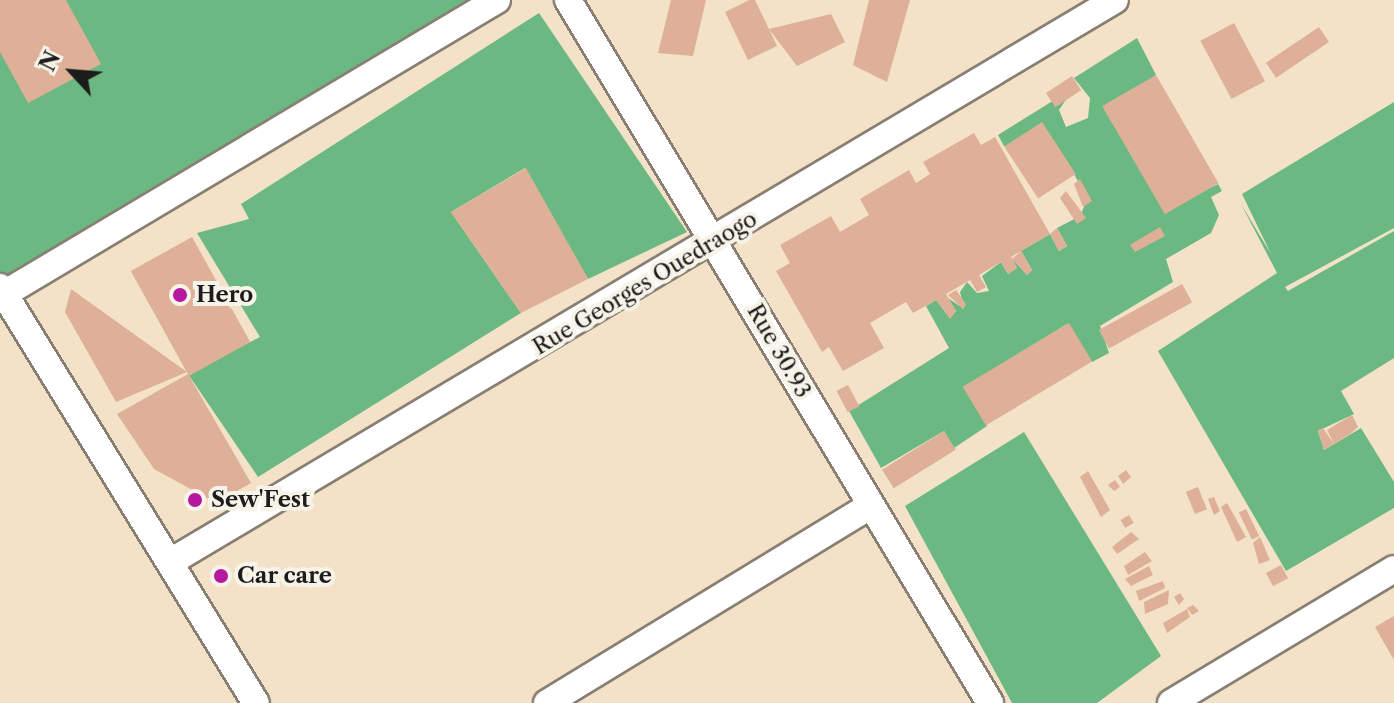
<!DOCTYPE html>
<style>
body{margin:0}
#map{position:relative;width:1394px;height:703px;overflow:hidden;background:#f3e2c8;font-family:"Libre Caslon Text",serif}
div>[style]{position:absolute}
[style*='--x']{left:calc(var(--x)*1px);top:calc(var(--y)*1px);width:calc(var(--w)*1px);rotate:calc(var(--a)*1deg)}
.forest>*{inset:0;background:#6cb882}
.building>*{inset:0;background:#deb097;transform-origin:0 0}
.roads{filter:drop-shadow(2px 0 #887f72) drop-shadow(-2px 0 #887f72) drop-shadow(0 2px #887f72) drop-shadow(0 -2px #887f72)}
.street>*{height:26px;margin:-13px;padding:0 13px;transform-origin:13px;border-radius:13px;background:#fff}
.dots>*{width:22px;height:22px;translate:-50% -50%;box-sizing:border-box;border:4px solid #f7f3e8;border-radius:50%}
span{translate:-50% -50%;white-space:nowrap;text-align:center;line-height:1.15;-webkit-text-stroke:8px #f7f3e8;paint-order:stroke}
.street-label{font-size:22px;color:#1c1c1c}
.poi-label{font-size:22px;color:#1c1c1c;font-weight:700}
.left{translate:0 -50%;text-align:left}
.north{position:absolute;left:32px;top:32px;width:80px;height:80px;-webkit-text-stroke:6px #f7f3e8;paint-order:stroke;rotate:296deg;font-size:22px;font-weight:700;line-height:32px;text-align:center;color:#1c1c1c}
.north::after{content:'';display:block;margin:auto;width:28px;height:36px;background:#1c1c1c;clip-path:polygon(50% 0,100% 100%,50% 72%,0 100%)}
</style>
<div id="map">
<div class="forest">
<div style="clip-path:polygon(0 0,494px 0,7px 291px,0 277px)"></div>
<div style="clip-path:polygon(539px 13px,687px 232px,588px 279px,525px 168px,451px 212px,521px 313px,258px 477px,188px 374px,260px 337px,197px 233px,249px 219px,241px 204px)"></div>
<div style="clip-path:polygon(1137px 38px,1156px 75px,1104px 109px,1165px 211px,1218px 184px,1222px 191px,1211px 197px,1219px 215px,1211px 233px,1166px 259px,1173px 282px,1100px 326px,1109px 353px,1092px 362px,1067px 324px,964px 387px,987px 426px,954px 448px,944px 431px,881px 468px,849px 411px,949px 348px,926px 306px,936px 300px,950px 318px,956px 311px,948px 298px,964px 309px,960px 292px,967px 282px,977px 293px,989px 291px,982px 276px,1001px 262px,1008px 274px,1017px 268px,1011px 257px,1027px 275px,1032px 270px,1021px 251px,1050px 234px,1059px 251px,1067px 246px,1057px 228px,1080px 216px,1088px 198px,1059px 149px,1004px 146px,998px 135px,1051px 102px,1067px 98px,1059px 110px,1066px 127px,1088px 118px,1090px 98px,1074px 78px)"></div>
<div style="clip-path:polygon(1394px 102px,1394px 228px,1285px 287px,1288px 291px,1394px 231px,1394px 358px,1341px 391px,1354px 414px,1318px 431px,1324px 450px,1361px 428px,1394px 482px,1394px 508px,1286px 571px,1158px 351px,1277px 273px,1241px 204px,1271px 254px,1242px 194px)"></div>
<div style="clip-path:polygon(1024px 432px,1161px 656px,1097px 703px,1012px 703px,905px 506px)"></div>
</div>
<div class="building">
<div style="clip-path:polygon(0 0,66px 0,101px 64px,28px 103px,0 52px)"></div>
<div style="clip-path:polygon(671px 0,706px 0,693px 56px,658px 53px)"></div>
<div style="clip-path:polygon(749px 0,755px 0,769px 29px,831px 14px,845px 42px,797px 66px,769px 29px,777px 46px,748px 60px,725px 12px)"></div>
<div style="clip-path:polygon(869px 0,910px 0,887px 82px,853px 65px)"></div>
<div style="left:1234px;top:23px;width:66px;height:38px;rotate:62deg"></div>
<div style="left:1319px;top:27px;width:18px;height:64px;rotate:56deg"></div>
<div style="left:1156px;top:75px;width:125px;height:62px;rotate:60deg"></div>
<div style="left:1072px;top:76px;width:17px;height:31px;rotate:57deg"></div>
<div style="left:1042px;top:122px;width:62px;height:45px;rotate:57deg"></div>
<div style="clip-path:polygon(974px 133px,981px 145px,995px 137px,1050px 234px,1021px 251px,1032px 270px,1027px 275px,1012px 259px,1021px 251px,1011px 257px,1017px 268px,1008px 274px,1001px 262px,979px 275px,986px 287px,977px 292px,970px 280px,946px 294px,956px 311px,950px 319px,936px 300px,913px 313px,906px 302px,870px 323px,884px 348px,843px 371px,829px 347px,822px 352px,776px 271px,790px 263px,780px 245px,831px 216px,840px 232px,869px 215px,860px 199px,909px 170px,916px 183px,930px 174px,923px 162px)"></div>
<div style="clip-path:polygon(526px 168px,588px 279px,521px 313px,451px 212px)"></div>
<div style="clip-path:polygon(1080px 179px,1092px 201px,1083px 207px,1074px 184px)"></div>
<div style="clip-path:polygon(1066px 191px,1086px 218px,1077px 224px,1060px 198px)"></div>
<div style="clip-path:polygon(1160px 227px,1165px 236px,1135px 252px,1130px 245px)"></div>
<div style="clip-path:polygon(1057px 228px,1067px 246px,1059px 251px,1050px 234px)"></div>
<div style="left:192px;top:237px;width:120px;height:70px;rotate:61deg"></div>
<div style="left:1182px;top:284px;width:21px;height:95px;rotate:61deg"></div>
<div style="clip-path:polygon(71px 289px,187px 372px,116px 402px,65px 312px)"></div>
<div style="clip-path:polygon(956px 290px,966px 304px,963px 309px,948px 295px)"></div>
<div style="left:1069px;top:323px;width:45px;height:124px;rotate:59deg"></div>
<div style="clip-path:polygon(188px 374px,251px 483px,216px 503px,154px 469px,117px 414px)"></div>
<div style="left:848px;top:385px;width:24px;height:13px;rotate:62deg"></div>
<div style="clip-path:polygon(1352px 415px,1358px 427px,1350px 434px,1324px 450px,1318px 430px,1323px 428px,1334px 444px,1327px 430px)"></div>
<div style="left:944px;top:431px;width:22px;height:73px;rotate:58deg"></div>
<div style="clip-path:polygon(1126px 470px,1131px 477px,1123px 484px,1118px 476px)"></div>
<div style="clip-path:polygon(1088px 471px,1110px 510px,1101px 517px,1080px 477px)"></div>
<div style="clip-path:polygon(1115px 480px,1120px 487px,1114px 491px,1108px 485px)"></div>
<div style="left:1198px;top:487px;width:24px;height:13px;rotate:68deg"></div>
<div style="clip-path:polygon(1214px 497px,1220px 511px,1214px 515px,1208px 499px)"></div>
<div style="clip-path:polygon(1227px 503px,1246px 537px,1237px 542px,1221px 507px)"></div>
<div style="left:1246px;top:509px;width:30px;height:8px;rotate:64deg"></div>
<div style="left:1129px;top:515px;width:9px;height:10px;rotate:58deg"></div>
<div style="clip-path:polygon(1131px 532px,1139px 539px,1117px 554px,1112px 547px)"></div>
<div style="clip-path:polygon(1260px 537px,1270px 560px,1259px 564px,1253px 543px)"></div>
<div style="clip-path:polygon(1145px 552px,1152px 561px,1128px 575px,1124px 566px)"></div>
<div style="left:1281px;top:565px;width:15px;height:17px;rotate:62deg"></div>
<div style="clip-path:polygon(1149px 566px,1153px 575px,1131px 586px,1125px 579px)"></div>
<div style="clip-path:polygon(1163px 581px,1165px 588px,1139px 601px,1136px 591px)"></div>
<div style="clip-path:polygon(1169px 590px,1168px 604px,1145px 614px,1144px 602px)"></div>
<div style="clip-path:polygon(1180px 593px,1184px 599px,1179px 605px,1174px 597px)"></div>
<div style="clip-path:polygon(1193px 605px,1199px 611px,1192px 615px,1187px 608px)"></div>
<div style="clip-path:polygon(1187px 609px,1190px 617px,1167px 633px,1163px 623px)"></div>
<div style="clip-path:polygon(1394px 616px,1394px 660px,1375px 627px)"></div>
</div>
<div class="roads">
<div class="street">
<div style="--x:568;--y:0;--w:820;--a:59.02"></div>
<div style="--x:0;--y:287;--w:488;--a:58.4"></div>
<div style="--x:4;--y:294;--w:574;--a:-30.81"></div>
<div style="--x:172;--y:561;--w:1097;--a:-30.75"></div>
<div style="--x:547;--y:703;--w:378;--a:-31.4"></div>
<div style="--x:1171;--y:703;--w:260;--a:-31"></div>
</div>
</div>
<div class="dots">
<div style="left:180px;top:295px;background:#b5179e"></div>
<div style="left:195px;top:500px;background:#b5179e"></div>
<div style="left:221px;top:576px;background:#b5179e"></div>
</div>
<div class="street-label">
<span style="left:645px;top:283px;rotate:-31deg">Rue Georges Ouedraogo</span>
<span style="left:779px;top:351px;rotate:60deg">Rue 30.93</span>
</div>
<div class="poi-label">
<span class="left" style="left:196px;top:295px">Hero</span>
<span class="left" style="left:211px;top:500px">Sew'Fest</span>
<span class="left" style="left:237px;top:576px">Car care</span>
</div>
<div class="north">N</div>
</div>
